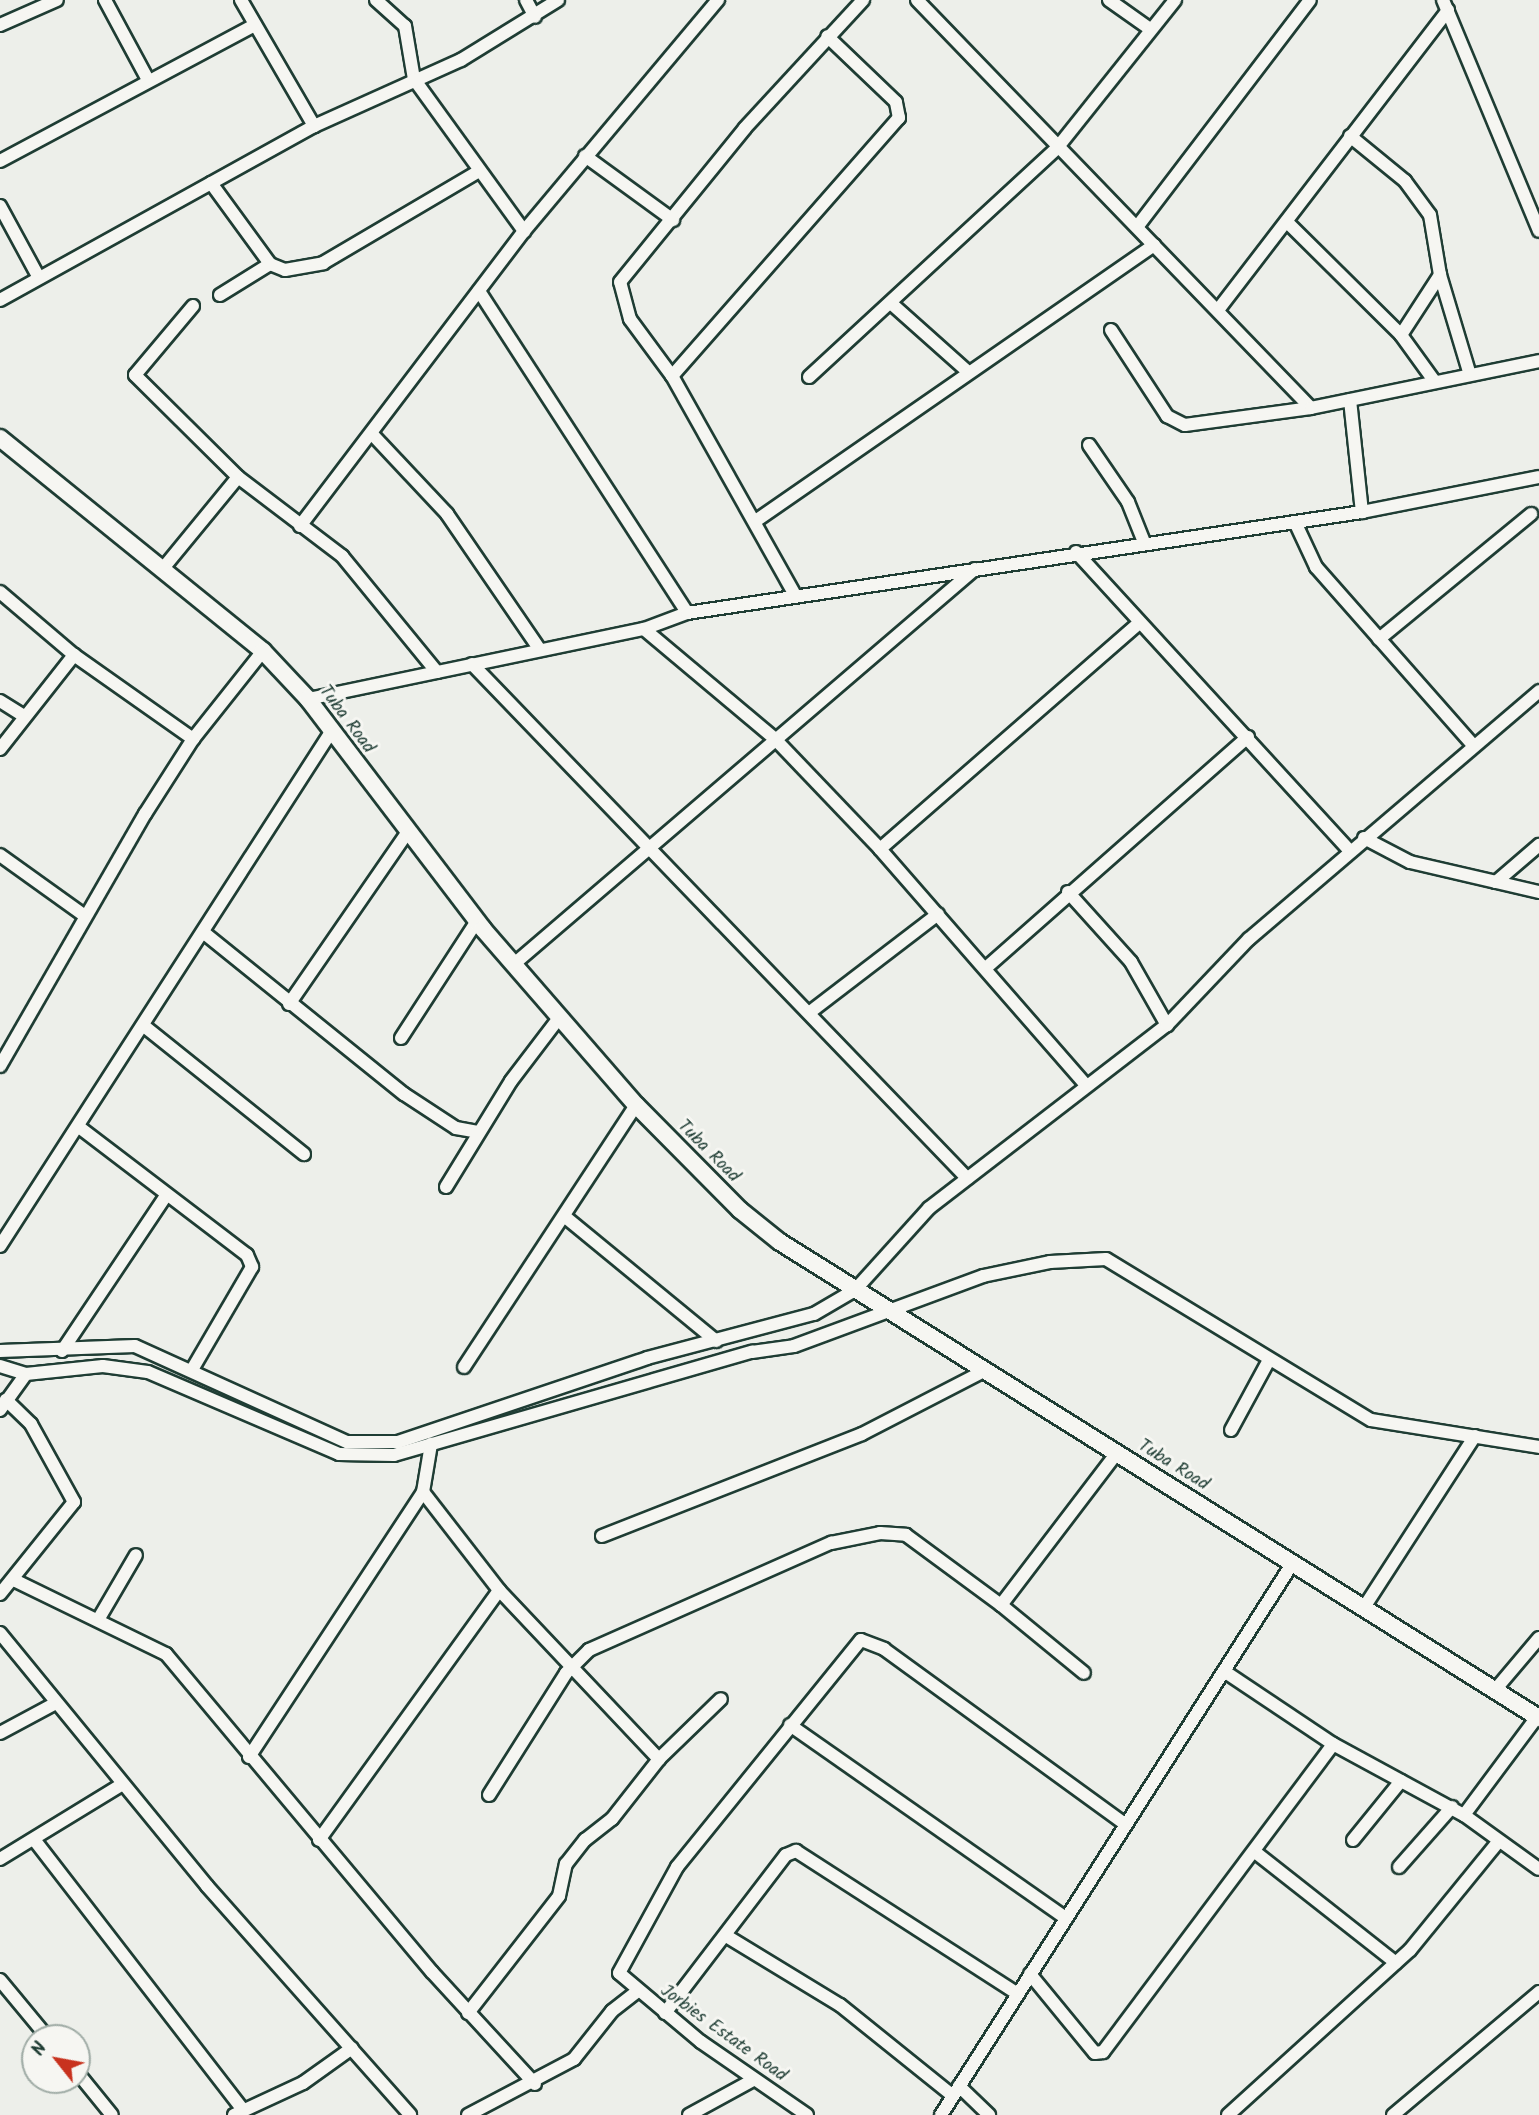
<!DOCTYPE html>
<style>
body{margin:0}
#map{position:relative;width:1539px;height:2115px;overflow:hidden;background:#edefea;font-family:Kalam,sans-serif}
div>[style]{position:absolute}
[style*='--x']{left:calc(var(--x)*1px);top:calc(var(--y)*1px);width:calc(var(--w)*1px);rotate:calc(var(--a)*1deg)}
.roads{filter:drop-shadow(2px 0 #1f3d34) drop-shadow(-2px 0 #1f3d34) drop-shadow(0 2px #1f3d34) drop-shadow(0 -2px #1f3d34)}
.minor>*{height:12px;margin:-6px;padding:0 6px;transform-origin:6px;border-radius:6px;background:#f6f6f2}
.tertiary>*{height:16px;margin:-8px;padding:0 8px;transform-origin:8px;border-radius:8px;background:#f6f6f2}
span{translate:-50% -50%;white-space:nowrap;text-align:center;line-height:1.15;-webkit-text-stroke:6px #f6f6f2;paint-order:stroke}
.street-label{font-size:18px;color:#1f3d34}
.north{position:absolute;left:21px;top:2024px;width:70px;height:70px;box-sizing:border-box;background:#f6f6f2;border:2px solid #a0aca6;border-radius:50%;rotate:301deg;font-size:19px;font-weight:700;line-height:28px;text-align:center;color:#1f3d34}
.north::after{content:'';display:block;margin:auto;width:24px;height:32px;background:#c8321e;clip-path:polygon(50% 0,100% 100%,50% 72%,0 100%)}
</style>
<div id="map">
<div class="roads">
<div class="minor">
<div style="--x:105;--y:0;--w:91;--a:61.7"></div>
<div style="--x:241;--y:0;--w:146;--a:59.9"></div>
<div style="--x:376;--y:0;--w:39;--a:42"></div>
<div style="--x:405;--y:26;--w:54;--a:80.4"></div>
<div style="--x:414;--y:79;--w:188;--a:54.1"></div>
<div style="--x:526;--y:0;--w:19;--a:62"></div>
<div style="--x:917;--y:0;--w:567;--a:46"></div>
<div style="--x:1109;--y:0;--w:50;--a:35.3"></div>
<div style="--x:1443;--y:0;--w:250;--a:67.4"></div>
<div style="--x:0;--y:25;--w:62;--a:-23.7"></div>
<div style="--x:1350;--y:136;--w:71;--a:39.3"></div>
<div style="--x:1405;--y:181;--w:42;--a:53.7"></div>
<div style="--x:1430;--y:215;--w:61;--a:80.5"></div>
<div style="--x:1440;--y:275;--w:104;--a:73.3"></div>
<div style="--x:585;--y:156;--w:109;--a:36"></div>
<div style="--x:0;--y:161;--w:289;--a:-28.1"></div>
<div style="--x:211;--y:183;--w:100;--a:53.9"></div>
<div style="--x:270;--y:264;--w:16;--a:22"></div>
<div style="--x:285;--y:270;--w:39;--a:-10"></div>
<div style="--x:323;--y:263;--w:181;--a:-30.5"></div>
<div style="--x:0;--y:206;--w:80;--a:61.5"></div>
<div style="--x:1287;--y:222;--w:161;--a:44.7"></div>
<div style="--x:1401;--y:335;--w:58;--a:54.1"></div>
<div style="--x:1137;--y:227;--w:285;--a:-52.7"></div>
<div style="--x:479;--y:291;--w:383;--a:57.1"></div>
<div style="--x:220;--y:295;--w:59;--a:-31.8"></div>
<div style="--x:0;--y:300;--w:359;--a:-29"></div>
<div style="--x:314;--y:126;--w:161;--a:-24.2"></div>
<div style="--x:461;--y:60;--w:114;--a:-31.7"></div>
<div style="--x:893;--y:305;--w:99;--a:41.7"></div>
<div style="--x:193;--y:306;--w:90;--a:130"></div>
<div style="--x:135;--y:375;--w:145;--a:44.7"></div>
<div style="--x:238;--y:477;--w:131;--a:37.2"></div>
<div style="--x:342;--y:556;--w:150;--a:50.7"></div>
<div style="--x:1218;--y:310;--w:378;--a:-52.5"></div>
<div style="--x:1111;--y:330;--w:103;--a:56.9"></div>
<div style="--x:1167;--y:416;--w:20;--a:27"></div>
<div style="--x:1185;--y:425;--w:127;--a:-7.7"></div>
<div style="--x:1311;--y:408;--w:233;--a:-11.6"></div>
<div style="--x:1401;--y:335;--w:72;--a:-57"></div>
<div style="--x:672;--y:376;--w:344;--a:-48.7"></div>
<div style="--x:899;--y:118;--w:16;--a:-101"></div>
<div style="--x:896;--y:102;--w:95;--a:-136.3"></div>
<div style="--x:809;--y:377;--w:338;--a:-42.7"></div>
<div style="--x:1057;--y:148;--w:189;--a:-51.4"></div>
<div style="--x:1350;--y:400;--w:113;--a:83.9"></div>
<div style="--x:372;--y:434;--w:110;--a:46.8"></div>
<div style="--x:447;--y:514;--w:161;--a:55.6"></div>
<div style="--x:1089;--y:445;--w:69;--a:55.6"></div>
<div style="--x:1128;--y:502;--w:43;--a:68.2"></div>
<div style="--x:757;--y:520;--w:483;--a:-34.7"></div>
<div style="--x:1295;--y:522;--w:50;--a:65"></div>
<div style="--x:1316;--y:567;--w:237;--a:48.6"></div>
<div style="--x:300;--y:526;--w:370;--a:-52.8"></div>
<div style="--x:524;--y:231;--w:302;--a:-50"></div>
<div style="--x:1076;--y:552;--w:404;--a:47.5"></div>
<div style="--x:165;--y:566;--w:115;--a:-50.6"></div>
<div style="--x:0;--y:592;--w:97;--a:40.4"></div>
<div style="--x:74;--y:655;--w:146;--a:35.2"></div>
<div style="--x:795;--y:595;--w:251;--a:-119.3"></div>
<div style="--x:672;--y:376;--w:71;--a:-126.4"></div>
<div style="--x:630;--y:319;--w:38;--a:-105"></div>
<div style="--x:620;--y:282;--w:198;--a:-50.9"></div>
<div style="--x:745;--y:128;--w:174;--a:-47.3"></div>
<div style="--x:644;--y:629;--w:170;--a:40"></div>
<div style="--x:774;--y:738;--w:153;--a:46.3"></div>
<div style="--x:880;--y:849;--w:312;--a:48.9"></div>
<div style="--x:1379;--y:639;--w:197;--a:-39.4"></div>
<div style="--x:472;--y:664;--w:714;--a:46.08"></div>
<div style="--x:308;--y:699;--w:343;--a:-11.8"></div>
<div style="--x:644;--y:629;--w:46;--a:-20.4"></div>
<div style="--x:687;--y:613;--w:683;--a:-8.51"></div>
<div style="--x:1362;--y:512;--w:180;--a:-11.2"></div>
<div style="--x:0;--y:701;--w:28;--a:32"></div>
<div style="--x:0;--y:749;--w:120;--a:-51.8"></div>
<div style="--x:1364;--y:838;--w:52;--a:27.6"></div>
<div style="--x:1410;--y:862;--w:88;--a:13.1"></div>
<div style="--x:1496;--y:882;--w:57;--a:-40.7"></div>
<div style="--x:880;--y:849;--w:344;--a:-41.1"></div>
<div style="--x:0;--y:855;--w:101;--a:35.7"></div>
<div style="--x:1496;--y:882;--w:44;--a:13.1"></div>
<div style="--x:1068;--y:892;--w:94;--a:48"></div>
<div style="--x:1131;--y:962;--w:73;--a:60.3"></div>
<div style="--x:203;--y:932;--w:258;--a:38.9"></div>
<div style="--x:404;--y:1094;--w:62;--a:33.2"></div>
<div style="--x:456;--y:1128;--w:22;--a:10"></div>
<div style="--x:514;--y:964;--w:607;--a:-40.59"></div>
<div style="--x:987;--y:967;--w:348;--a:-41.4"></div>
<div style="--x:289;--y:1004;--w:208;--a:-55.4"></div>
<div style="--x:810;--y:1012;--w:161;--a:-37.4"></div>
<div style="--x:144;--y:1026;--w:205;--a:38.7"></div>
<div style="--x:401;--y:1038;--w:140;--a:-57"></div>
<div style="--x:0;--y:1066;--w:291;--a:-60.1"></div>
<div style="--x:145;--y:814;--w:89;--a:-57.4"></div>
<div style="--x:193;--y:739;--w:112;--a:-51.5"></div>
<div style="--x:79;--y:1127;--w:211;--a:37.3"></div>
<div style="--x:247;--y:1255;--w:13;--a:67"></div>
<div style="--x:252;--y:1267;--w:117;--a:120.3"></div>
<div style="--x:446;--y:1187;--w:124;--a:-58.5"></div>
<div style="--x:511;--y:1081;--w:79;--a:-52.7"></div>
<div style="--x:564;--y:1216;--w:197;--a:39.4"></div>
<div style="--x:0;--y:1246;--w:611;--a:-57.22"></div>
<div style="--x:0;--y:1351;--w:135;--a:-2.1"></div>
<div style="--x:135;--y:1346;--w:233;--a:24.4"></div>
<div style="--x:347;--y:1442;--w:51;--a:0"></div>
<div style="--x:398;--y:1442;--w:263;--a:-18.6"></div>
<div style="--x:647;--y:1358;--w:173;--a:-14.8"></div>
<div style="--x:814;--y:1314;--w:48;--a:-30.3"></div>
<div style="--x:855;--y:1290;--w:110;--a:-47.9"></div>
<div style="--x:929;--y:1208;--w:300;--a:-37.6"></div>
<div style="--x:1167;--y:1025;--w:119;--a:-46.4"></div>
<div style="--x:1249;--y:939;--w:382;--a:-40.5"></div>
<div style="--x:62;--y:1351;--w:185;--a:-56.2"></div>
<div style="--x:0;--y:1366;--w:27;--a:17"></div>
<div style="--x:26;--y:1374;--w:77;--a:-5.9"></div>
<div style="--x:103;--y:1366;--w:45;--a:7.6"></div>
<div style="--x:148;--y:1372;--w:208;--a:23.2"></div>
<div style="--x:339;--y:1454;--w:55;--a:1"></div>
<div style="--x:394;--y:1455;--w:373;--a:-16.1"></div>
<div style="--x:752;--y:1352;--w:42;--a:-8.1"></div>
<div style="--x:794;--y:1346;--w:202;--a:-20.3"></div>
<div style="--x:983;--y:1276;--w:68;--a:-11.8"></div>
<div style="--x:1050;--y:1262;--w:56;--a:-3.1"></div>
<div style="--x:1106;--y:1259;--w:310;--a:31.3"></div>
<div style="--x:1371;--y:1420;--w:170;--a:9.1"></div>
<div style="--x:464;--y:1367;--w:313;--a:-56.7"></div>
<div style="--x:0;--y:1410;--w:44;--a:-54.2"></div>
<div style="--x:1231;--y:1430;--w:80;--a:-61.5"></div>
<div style="--x:423;--y:1492;--w:124;--a:52.2"></div>
<div style="--x:499;--y:1590;--w:233;--a:46.6"></div>
<div style="--x:602;--y:1536;--w:279;--a:-21.4"></div>
<div style="--x:862;--y:1434;--w:140;--a:-27.3"></div>
<div style="--x:16;--y:1581;--w:167;--a:26"></div>
<div style="--x:166;--y:1654;--w:415;--a:50.1"></div>
<div style="--x:432;--y:1972;--w:152;--a:47.4"></div>
<div style="--x:0;--y:1594;--w:118;--a:-51.2"></div>
<div style="--x:74;--y:1502;--w:89;--a:-118.9"></div>
<div style="--x:31;--y:1424;--w:35;--a:-136"></div>
<div style="--x:1001;--y:1605;--w:107;--a:39.3"></div>
<div style="--x:1363;--y:1609;--w:206;--a:-57.1"></div>
<div style="--x:98;--y:1620;--w:75;--a:-59.7"></div>
<div style="--x:0;--y:1633;--w:327;--a:50.7"></div>
<div style="--x:207;--y:1886;--w:306;--a:48.4"></div>
<div style="--x:1224;--y:1671;--w:131;--a:33.8"></div>
<div style="--x:1333;--y:1744;--w:149;--a:28.5"></div>
<div style="--x:1464;--y:1815;--w:92;--a:35.8"></div>
<div style="--x:1495;--y:1690;--w:68;--a:-49.8"></div>
<div style="--x:790;--y:1725;--w:337;--a:35"></div>
<div style="--x:0;--y:1733;--w:64;--a:-28.2"></div>
<div style="--x:249;--y:1757;--w:317;--a:-56.7"></div>
<div style="--x:423;--y:1492;--w:49;--a:-80.5"></div>
<div style="--x:489;--y:1795;--w:144;--a:-57.7"></div>
<div style="--x:566;--y:1673;--w:33;--a:-45"></div>
<div style="--x:589;--y:1650;--w:265;--a:-23.9"></div>
<div style="--x:831;--y:1543;--w:50;--a:-11.5"></div>
<div style="--x:880;--y:1533;--w:26;--a:4"></div>
<div style="--x:906;--y:1535;--w:118;--a:36.4"></div>
<div style="--x:1001;--y:1605;--w:190;--a:-52.7"></div>
<div style="--x:1464;--y:1815;--w:122;--a:-53.3"></div>
<div style="--x:319;--y:1840;--w:308;--a:-54.2"></div>
<div style="--x:1353;--y:1840;--w:76;--a:-50.9"></div>
<div style="--x:36;--y:1842;--w:339;--a:52.3"></div>
<div style="--x:1255;--y:1852;--w:179;--a:38.2"></div>
<div style="--x:0;--y:1859;--w:144;--a:-31.4"></div>
<div style="--x:1399;--y:1867;--w:80;--a:-48.5"></div>
<div style="--x:728;--y:1937;--w:131;--a:31.3"></div>
<div style="--x:840;--y:2005;--w:145;--a:38.8"></div>
<div style="--x:1030;--y:1974;--w:102;--a:50.6"></div>
<div style="--x:1095;--y:2053;--w:8;--a:-7"></div>
<div style="--x:1103;--y:2052;--w:384;--a:-53.2"></div>
<div style="--x:0;--y:1980;--w:75;--a:50.4"></div>
<div style="--x:468;--y:2013;--w:148;--a:-52.1"></div>
<div style="--x:559;--y:1896;--w:33;--a:-78"></div>
<div style="--x:566;--y:1864;--w:31;--a:-52"></div>
<div style="--x:585;--y:1840;--w:34;--a:-38"></div>
<div style="--x:612;--y:1819;--w:76;--a:-51.9"></div>
<div style="--x:659;--y:1759;--w:86;--a:-44.1"></div>
<div style="--x:665;--y:2013;--w:199;--a:-52.6"></div>
<div style="--x:786;--y:1855;--w:11;--a:-22"></div>
<div style="--x:796;--y:1851;--w:264;--a:32.8"></div>
<div style="--x:77;--y:2072;--w:55;--a:50.9"></div>
<div style="--x:959;--y:2086;--w:42;--a:44"></div>
<div style="--x:234;--y:2115;--w:76;--a:-24.9"></div>
<div style="--x:303;--y:2083;--w:60;--a:-35.5"></div>
<div style="--x:468;--y:2115;--w:120;--a:-27.8"></div>
<div style="--x:574;--y:2059;--w:61;--a:-51.6"></div>
<div style="--x:612;--y:2011;--w:31;--a:-38"></div>
<div style="--x:689;--y:2115;--w:73;--a:-28.7"></div>
<div style="--x:807;--y:2115;--w:129;--a:-145.4"></div>
<div style="--x:701;--y:2042;--w:107;--a:-139.9"></div>
<div style="--x:619;--y:1973;--w:121;--a:-61.3"></div>
<div style="--x:677;--y:1867;--w:292;--a:-51"></div>
<div style="--x:861;--y:1640;--w:25;--a:21"></div>
<div style="--x:884;--y:1649;--w:299;--a:36"></div>
<div style="--x:941;--y:2115;--w:653;--a:-57.5"></div>
<div style="--x:1228;--y:2115;--w:246;--a:-42.2"></div>
<div style="--x:1410;--y:1950;--w:139;--a:-50.8"></div>
<div style="--x:1393;--y:2115;--w:191;--a:-40.1"></div>
</div>
<div class="tertiary">
<div style="--x:0;--y:438;--w:338;--a:39"></div>
<div style="--x:263;--y:651;--w:66;--a:46.8"></div>
<div style="--x:308;--y:699;--w:289;--a:52.7"></div>
<div style="--x:483;--y:929;--w:233;--a:49"></div>
<div style="--x:636;--y:1105;--w:148;--a:45.3"></div>
<div style="--x:740;--y:1210;--w:51;--a:38.7"></div>
<div style="--x:780;--y:1242;--w:896;--a:32.09"></div>
</div>
</div>
<div class="street-label">
<span style="left:346px;top:720px;rotate:53deg">Tuba Road</span>
<span style="left:708px;top:1152px;rotate:45deg">Tuba Road</span>
<span style="left:1173px;top:1466px;rotate:32deg">Tuba Road</span>
<span style="left:723px;top:2034px;rotate:36deg">Jorbies Estate Road</span>
</div>
<div class="north">N</div>
</div>
